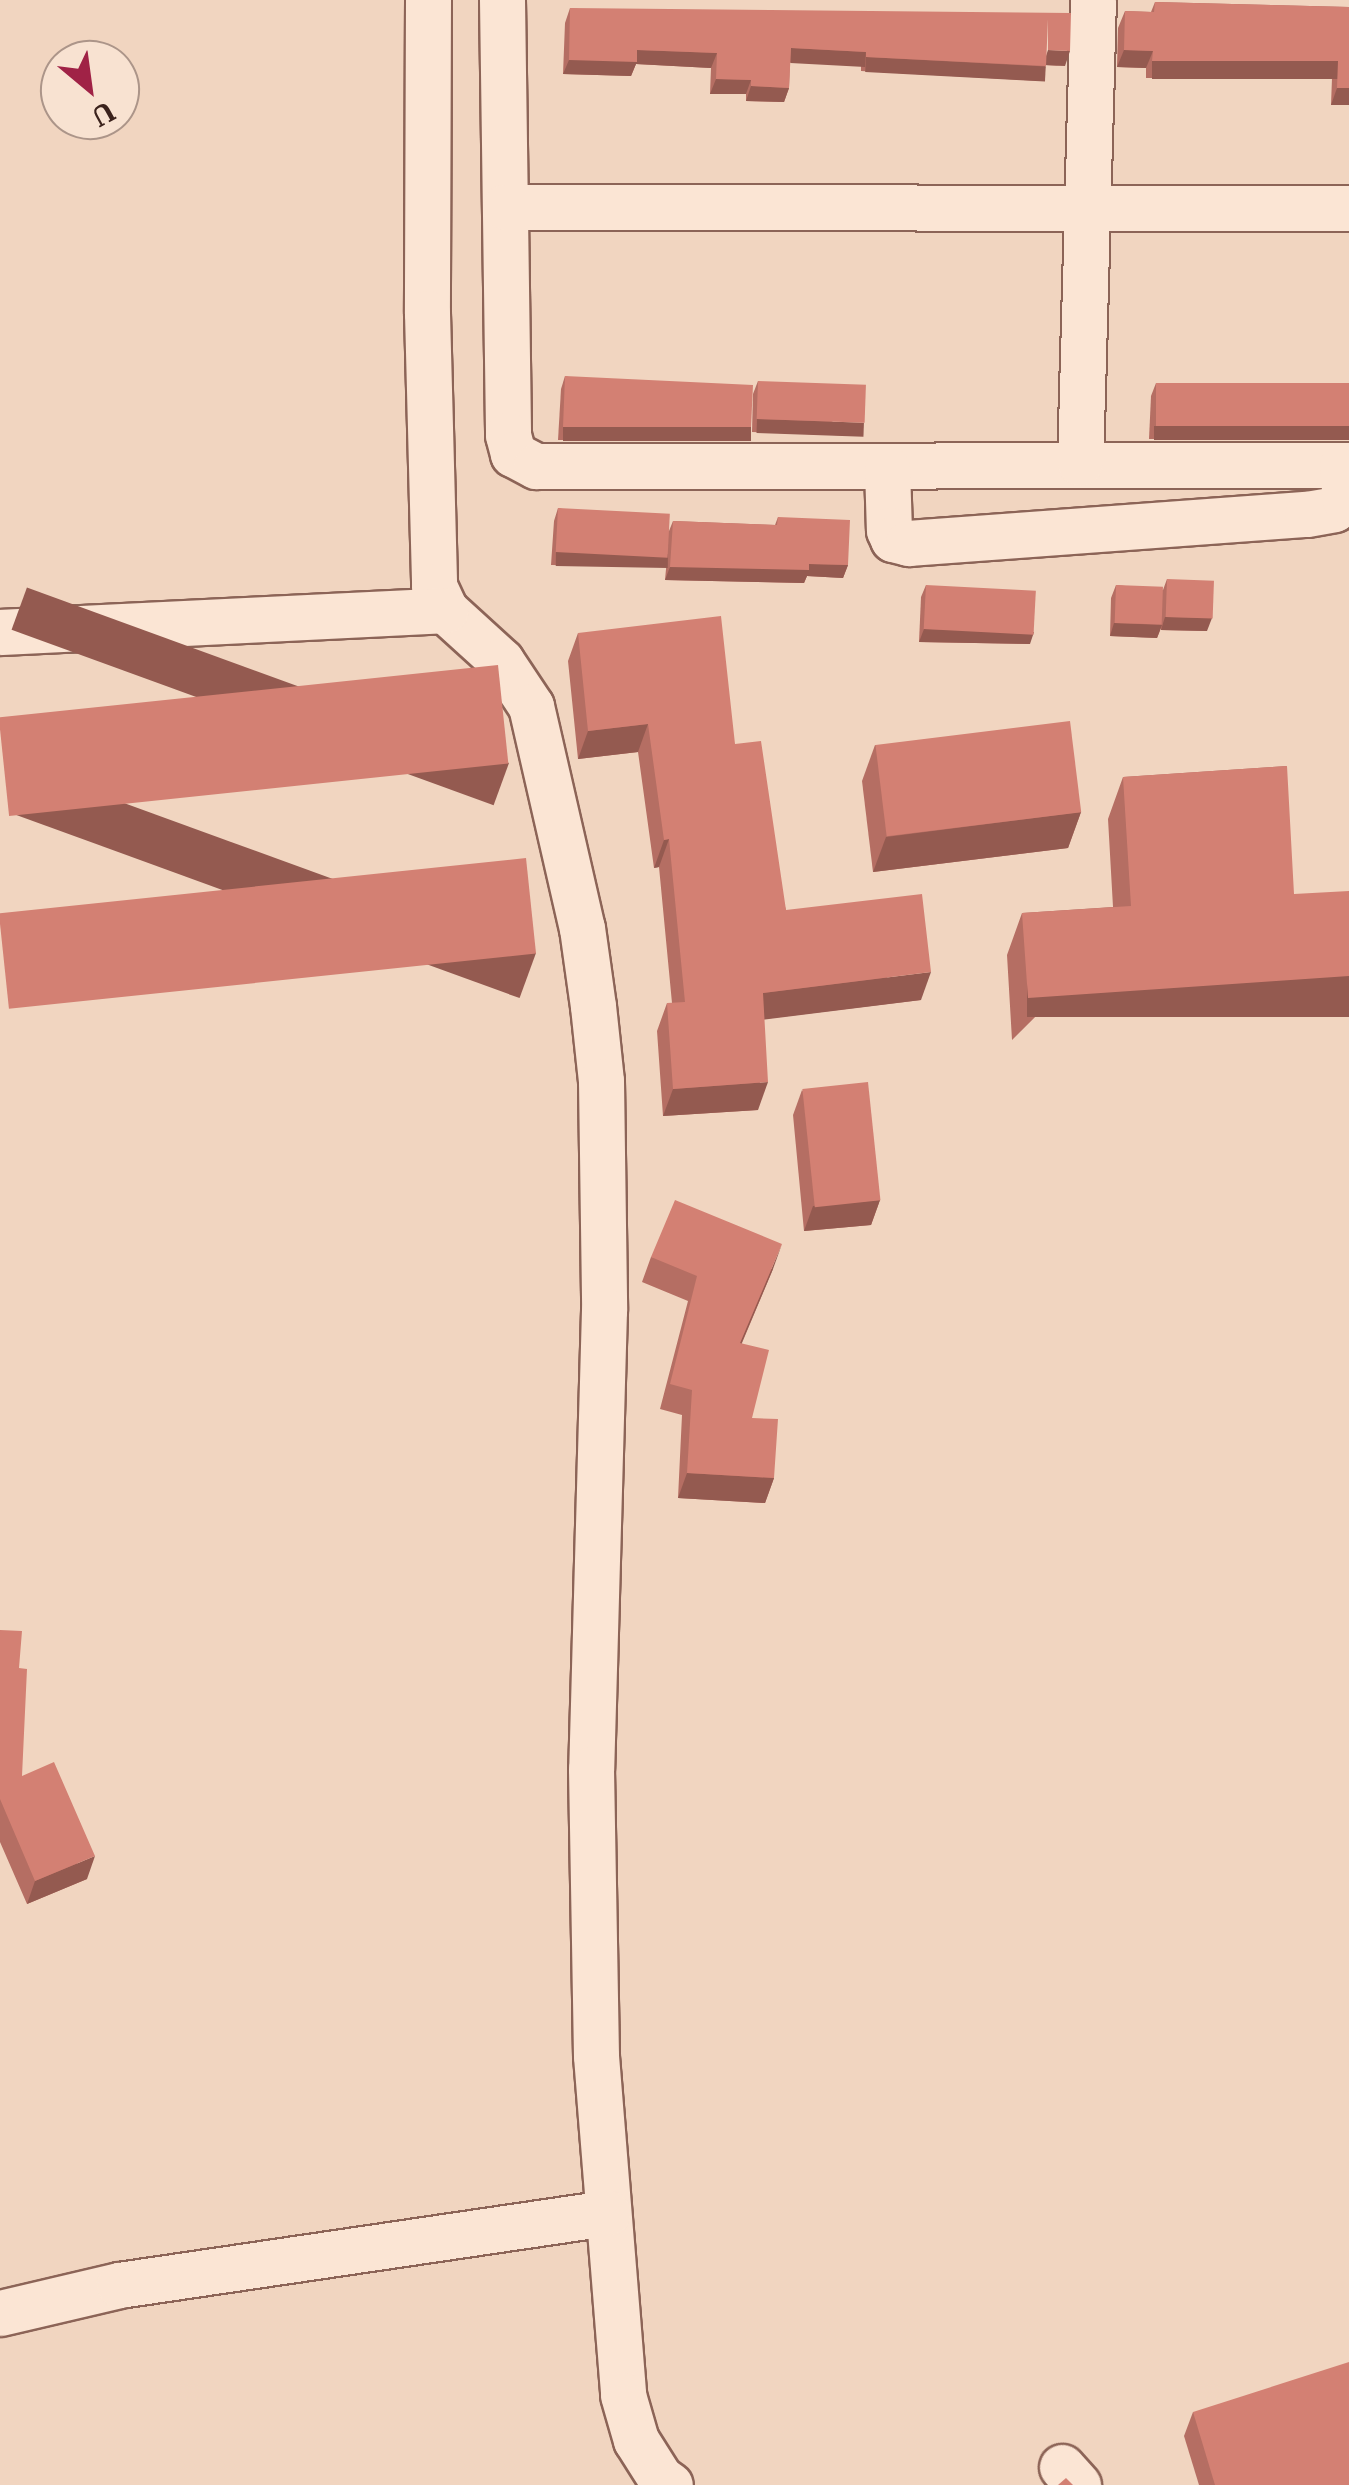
<!DOCTYPE html>
<style>
body{margin:0}
#map{position:relative;width:1349px;height:2485px;overflow:hidden;background:#f1d5c0;font-family:"IBM Plex Serif",serif}
div>[style]{position:absolute}
[style*='--x']{left:calc(var(--x)*1px);top:calc(var(--y)*1px);width:calc(var(--w)*1px);rotate:calc(var(--a)*1deg)}
.roads{filter:drop-shadow(2px 0 #8c6457) drop-shadow(-2px 0 #8c6457) drop-shadow(0 2px #8c6457) drop-shadow(0 -2px #8c6457)}
.street>*{height:45px;margin:-22.5px;padding:0 22.5px;transform-origin:22.5px;border-radius:22.5px;background:#fbe5d4}
.wall>*{inset:0;background:#b56e63}
.shaded-wall>*{inset:0;background:#945a50;transform-origin:0 0}
.building>*{inset:0;background:#d38073;transform-origin:0 0}
span{translate:-50% -50%;white-space:nowrap;text-align:center;line-height:1.15;-webkit-text-stroke:9px #f8e2d1;paint-order:stroke}
.north{position:absolute;left:40px;top:40px;width:100px;height:100px;box-sizing:border-box;background:#f8e2d1;border:2px solid #ac9589;border-radius:50%;rotate:151deg;font-size:28px;font-weight:700;line-height:40px;text-align:center;color:#3b221c}
.north::after{content:'';display:block;margin:auto;width:35px;height:45px;background:#a02246;clip-path:polygon(50% 0,100% 100%,50% 72%,0 100%)}
</style>
<div id="map">
<div class="roads">
<div class="street">
<div style="--x:428;--y:0;--w:313;--a:90.2"></div>
<div style="--x:427;--y:313;--w:273;--a:88.5"></div>
<div style="--x:434;--y:586;--w:26;--a:65"></div>
<div style="--x:445;--y:610;--w:76;--a:42.3"></div>
<div style="--x:501;--y:661;--w:54;--a:56.3"></div>
<div style="--x:531;--y:706;--w:228;--a:77.1"></div>
<div style="--x:582;--y:928;--w:79;--a:82"></div>
<div style="--x:593;--y:1006;--w:75;--a:83.9"></div>
<div style="--x:601;--y:1081;--w:229;--a:89.2"></div>
<div style="--x:604;--y:1310;--w:459;--a:91.6"></div>
<div style="--x:591;--y:1769;--w:287;--a:89"></div>
<div style="--x:596;--y:2056;--w:340;--a:85.4"></div>
<div style="--x:623;--y:2395;--w:47;--a:73.9"></div>
<div style="--x:636;--y:2440;--w:45;--a:57.7"></div>
<div style="--x:660;--y:2478;--w:12;--a:35"></div>
<div style="--x:502;--y:0;--w:435;--a:89.2"></div>
<div style="--x:508;--y:435;--w:20;--a:75"></div>
<div style="--x:513;--y:454;--w:26;--a:28"></div>
<div style="--x:536;--y:466;--w:813;--a:-0.07"></div>
<div style="--x:505;--y:207;--w:844;--a:0.07"></div>
<div style="--x:1080;--y:463;--w:463;--a:-88.4"></div>
<div style="--x:887;--y:468;--w:62;--a:88.2"></div>
<div style="--x:889;--y:530;--w:10;--a:66"></div>
<div style="--x:893;--y:539;--w:16;--a:15"></div>
<div style="--x:908;--y:543;--w:400;--a:-4.2"></div>
<div style="--x:1307;--y:514;--w:27;--a:-10"></div>
<div style="--x:1334;--y:509;--w:14;--a:-39"></div>
<div style="--x:1345;--y:500;--w:35;--a:-95"></div>
<div style="--x:0;--y:632;--w:446;--a:-2.8"></div>
<div style="--x:0;--y:2313;--w:122;--a:-13.2"></div>
<div style="--x:119;--y:2285;--w:494;--a:-8.4"></div>
<div style="--x:1062;--y:2467;--w:24;--a:48"></div>
</div>
</div>
<div class="wall">
<div style="clip-path:polygon(1155px 2px,1349px 7px,1349px 105px,1331px 105px,1332px 78px,1146px 78px,1146px 68px,1117px 67px,1118px 28px,1125px 11px,1151px 12px)"></div>
<div style="clip-path:polygon(570px 8px,1065px 66px,1046px 65px,1041px 81px,861px 71px,861px 66px,790px 62px,789px 88px,784px 102px,746px 101px,746px 94px,710px 94px,711px 68px,636px 64px,631px 76px,563px 74px,565px 23px)"></div>
<div style="clip-path:polygon(565px 376px,751px 427px,746px 440px,558px 440px,561px 389px)"></div>
<div style="clip-path:polygon(758px 381px,859px 436px,752px 432px,753px 394px)"></div>
<div style="clip-path:polygon(1156px 383px,1349px 439px,1149px 439px,1151px 396px)"></div>
<div style="clip-path:polygon(558px 508px,669px 531px,673px 521px,775px 525px,778px 517px,848px 565px,843px 578px,807px 576px,804px 583px,665px 580px,667px 558px,663px 567px,551px 565px,554px 521px)"></div>
<div style="clip-path:polygon(1167px 579px,1207px 631px,1161px 630px,1161px 628px,1157px 638px,1110px 636px,1111px 598px,1116px 585px,1163px 590px)"></div>
<div style="clip-path:polygon(926px 585px,1030px 644px,919px 642px,921px 597px)"></div>
<div style="clip-path:polygon(578px 633px,735px 744px,786px 910px,921px 1000px,764px 1019px,758px 1110px,663px 1116px,657px 1031px,667px 1003px,672px 1003px,659px 867px,654px 868px,638px 752px,578px 759px,568px 661px)"></div>
<div style="clip-path:polygon(875px 745px,1081px 812px,1068px 848px,873px 872px,862px 781px)"></div>
<div style="clip-path:polygon(1287px 766px,1012px 1040px,1007px 955px,1022px 913px,1113px 907px,1108px 819px,1123px 777px)"></div>
<div style="clip-path:polygon(802px 1090px,880px 1200px,871px 1225px,804px 1231px,793px 1115px)"></div>
<div style="clip-path:polygon(651px 1257px,773px 1269px,742px 1343px,752px 1418px,774px 1478px,765px 1503px,678px 1498px,682px 1415px,660px 1409px,688px 1301px,642px 1282px)"></div>
<div style="clip-path:polygon(0 1630px,19px 1668px,22px 1776px,87px 1879px,27px 1904px,0 1842px)"></div>
<div style="clip-path:polygon(1193px 2412px,1349px 2485px,1199px 2485px,1184px 2436px)"></div>
</div>
<div class="shaded-wall">
<div style="left:791px;top:48px;width:75px;height:15px;rotate:3deg"></div>
<div style="clip-path:polygon(637px 50px,717px 53px,711px 68px,636px 64px,631px 76px,563px 74px,569px 60px)"></div>
<div style="clip-path:polygon(1048px 50px,1070px 51px,1065px 66px,1043px 65px)"></div>
<div style="clip-path:polygon(1124px 50px,1153px 51px,1146px 68px,1117px 67px)"></div>
<div style="left:866px;top:57px;width:180px;height:15px;rotate:3deg"></div>
<div style="left:1152px;top:61px;width:186px;height:18px"></div>
<div style="clip-path:polygon(716px 79px,751px 80px,746px 94px,710px 94px)"></div>
<div style="clip-path:polygon(751px 86px,789px 88px,784px 102px,746px 101px)"></div>
<div style="clip-path:polygon(1337px 88px,1349px 88px,1349px 105px,1331px 105px)"></div>
<div style="left:757px;top:419px;width:107px;height:14px;rotate:2deg"></div>
<div style="left:1154px;top:426px;width:195px;height:14px"></div>
<div style="left:563px;top:427px;width:188px;height:14px"></div>
<div style="left:556px;top:552px;width:112px;height:14px;rotate:1deg"></div>
<div style="clip-path:polygon(809px 564px,848px 565px,843px 578px,807px 576px,804px 583px,665px 580px,670px 567px)"></div>
<div style="clip-path:polygon(1165px 617px,1212px 618px,1207px 631px,1161px 630px)"></div>
<div style="clip-path:polygon(1114px 623px,1162px 625px,1157px 638px,1110px 636px)"></div>
<div style="clip-path:polygon(924px 629px,1034px 632px,1030px 644px,919px 642px)"></div>
<div style="clip-path:polygon(648px 724px,638px 752px,578px 759px,588px 731px)"></div>
<div style="left:509px;top:763px;width:45px;height:513px;rotate:110deg"></div>
<div style="clip-path:polygon(1081px 812px,1068px 848px,873px 872px,886px 837px)"></div>
<div style="clip-path:polygon(669px 839px,659px 867px,654px 868px,664px 840px)"></div>
<div style="left:536px;top:953px;width:48px;height:540px;rotate:110deg"></div>
<div style="clip-path:polygon(931px 972px,921px 1000px,753px 1021px,763px 993px)"></div>
<div style="left:1349px;top:976px;width:41px;height:322px;rotate:90deg"></div>
<div style="clip-path:polygon(768px 1082px,758px 1110px,663px 1116px,673px 1089px)"></div>
<div style="clip-path:polygon(880px 1200px,871px 1225px,804px 1231px,813px 1206px)"></div>
<div style="clip-path:polygon(782px 1244px,773px 1269px,731px 1368px,740px 1343px)"></div>
<div style="clip-path:polygon(687px 1473px,774px 1478px,765px 1503px,678px 1498px)"></div>
<div style="clip-path:polygon(95px 1856px,87px 1879px,27px 1904px,35px 1881px)"></div>
</div>
<div class="building">
<div style="clip-path:polygon(1155px 2px,1349px 7px,1349px 88px,1337px 88px,1338px 61px,1152px 61px,1153px 51px,1124px 50px,1125px 11px,1154px 12px)"></div>
<div style="clip-path:polygon(570px 8px,1071px 13px,1070px 51px,1048px 50px,1048px 19px,1046px 66px,866px 57px,866px 52px,791px 48px,789px 88px,751px 86px,751px 80px,716px 79px,717px 53px,637px 50px,637px 62px,569px 60px)"></div>
<div style="clip-path:polygon(565px 376px,753px 385px,751px 427px,563px 427px)"></div>
<div style="left:758px;top:381px;width:108px;height:38px;rotate:2deg"></div>
<div style="left:1156px;top:383px;width:193px;height:43px"></div>
<div style="left:558px;top:508px;width:112px;height:44px;rotate:3deg"></div>
<div style="clip-path:polygon(778px 517px,850px 520px,848px 565px,809px 564px,809px 570px,670px 567px,673px 521px,777px 525px)"></div>
<div style="left:1167px;top:579px;width:47px;height:38px;rotate:2deg"></div>
<div style="left:926px;top:585px;width:110px;height:44px;rotate:3deg"></div>
<div style="left:1116px;top:585px;width:47px;height:38px;rotate:2deg"></div>
<div style="clip-path:polygon(721px 616px,735px 744px,761px 741px,786px 910px,922px 894px,931px 972px,763px 993px,768px 1082px,673px 1089px,667px 1003px,685px 1002px,669px 839px,664px 840px,648px 724px,588px 731px,578px 633px)"></div>
<div style="left:498px;top:665px;width:99px;height:502px;rotate:84deg"></div>
<div style="left:1070px;top:721px;width:92px;height:196px;rotate:83deg"></div>
<div style="clip-path:polygon(1287px 766px,1294px 894px,1349px 891px,1349px 976px,1028px 998px,1022px 913px,1131px 906px,1123px 777px)"></div>
<div style="left:526px;top:858px;width:96px;height:530px;rotate:84deg"></div>
<div style="left:868px;top:1082px;width:119px;height:66px;rotate:84deg"></div>
<div style="clip-path:polygon(675px 1200px,782px 1244px,740px 1343px,769px 1350px,752px 1418px,778px 1419px,774px 1478px,687px 1473px,692px 1390px,670px 1384px,697px 1276px,651px 1257px)"></div>
<div style="clip-path:polygon(0 1630px,22px 1631px,19px 1668px,27px 1669px,22px 1776px,54px 1762px,95px 1856px,35px 1881px,0 1799px)"></div>
<div style="clip-path:polygon(1349px 2362px,1349px 2485px,1215px 2485px,1193px 2412px)"></div>
<div style="clip-path:polygon(1066px 2478px,1073px 2485px,1058px 2485px)"></div>
</div>
<div class="north">U</div>
</div>
